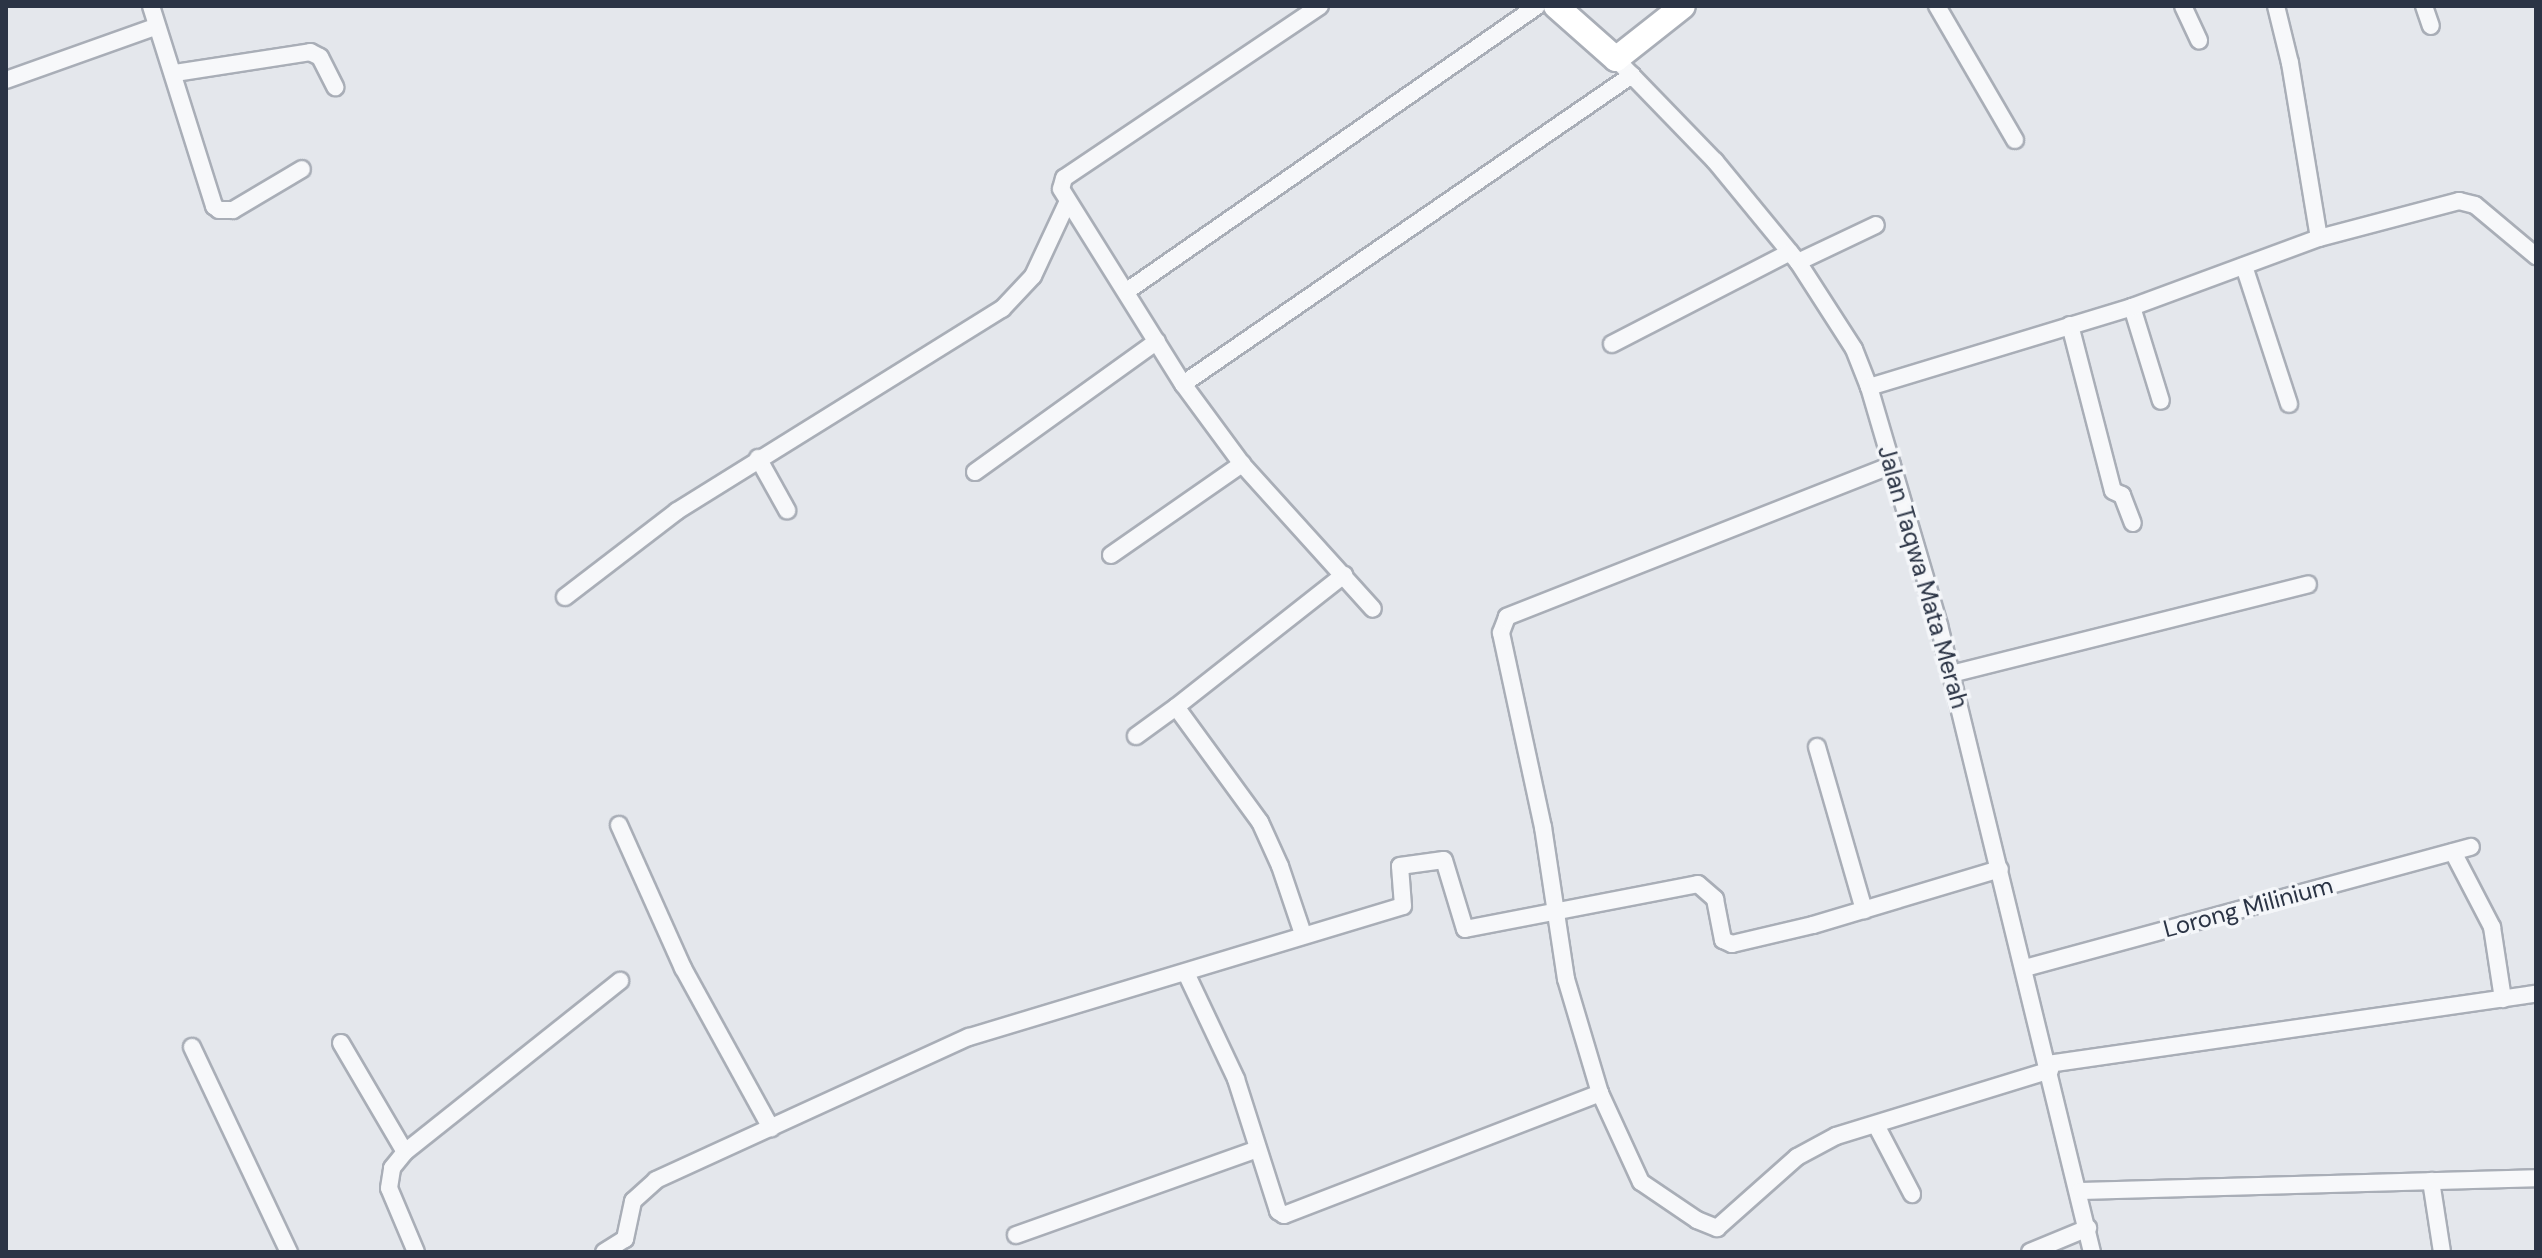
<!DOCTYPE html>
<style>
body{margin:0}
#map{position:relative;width:2542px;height:1258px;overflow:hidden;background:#e4e7ec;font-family:"DM Sans",sans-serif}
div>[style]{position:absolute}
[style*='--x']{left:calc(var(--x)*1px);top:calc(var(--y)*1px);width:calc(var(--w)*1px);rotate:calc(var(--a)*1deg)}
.roads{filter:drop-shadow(2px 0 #a9aeb7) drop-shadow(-2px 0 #a9aeb7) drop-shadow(0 2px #a9aeb7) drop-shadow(0 -2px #a9aeb7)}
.street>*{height:16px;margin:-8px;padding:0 8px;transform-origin:8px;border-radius:8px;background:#f7f8fa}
.secondary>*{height:24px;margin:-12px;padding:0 12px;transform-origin:12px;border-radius:12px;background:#fff}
span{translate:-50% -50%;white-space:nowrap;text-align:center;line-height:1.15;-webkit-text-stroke:7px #f4f6f9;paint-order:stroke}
.street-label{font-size:24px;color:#2b3445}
.frame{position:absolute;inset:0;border:8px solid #2b3445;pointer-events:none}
</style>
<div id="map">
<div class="roads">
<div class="street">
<div style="--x:151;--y:6;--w:210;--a:72.5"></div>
<div style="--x:214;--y:206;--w:6;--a:39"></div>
<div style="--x:219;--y:210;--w:14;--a:0"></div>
<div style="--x:233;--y:210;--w:80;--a:-30.7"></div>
<div style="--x:1320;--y:6;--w:308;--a:146.1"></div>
<div style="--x:1064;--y:178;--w:11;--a:105"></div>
<div style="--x:1061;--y:189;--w:230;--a:58"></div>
<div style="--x:1183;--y:384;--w:99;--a:53.6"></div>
<div style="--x:1242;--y:464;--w:195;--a:47.9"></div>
<div style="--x:1937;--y:6;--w:155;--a:59.8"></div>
<div style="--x:2183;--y:6;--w:38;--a:65"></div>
<div style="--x:2276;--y:6;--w:59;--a:76.2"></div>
<div style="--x:2290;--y:63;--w:177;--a:80.6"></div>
<div style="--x:2424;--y:6;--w:21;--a:71"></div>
<div style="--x:1616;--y:59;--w:142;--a:45.9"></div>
<div style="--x:1715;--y:161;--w:131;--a:50.6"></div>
<div style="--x:1798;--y:262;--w:103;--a:57.2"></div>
<div style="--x:1854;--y:349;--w:41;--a:68.5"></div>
<div style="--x:1869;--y:387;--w:248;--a:73.6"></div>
<div style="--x:1939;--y:625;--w:645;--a:76.29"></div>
<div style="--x:175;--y:73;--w:137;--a:-8.8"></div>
<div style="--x:310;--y:52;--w:11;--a:27"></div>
<div style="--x:320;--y:57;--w:34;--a:63"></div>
<div style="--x:6;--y:80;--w:158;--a:-19.6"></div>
<div style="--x:1798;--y:262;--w:86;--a:-25.4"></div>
<div style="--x:2244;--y:266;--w:145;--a:71.9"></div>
<div style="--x:1127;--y:291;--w:499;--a:-34.8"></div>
<div style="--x:2132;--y:307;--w:98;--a:72.9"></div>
<div style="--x:2070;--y:325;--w:171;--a:75.5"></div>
<div style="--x:2113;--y:491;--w:10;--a:24"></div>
<div style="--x:2122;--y:495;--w:30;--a:69"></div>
<div style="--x:1612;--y:344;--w:200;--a:-27.3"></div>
<div style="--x:1183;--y:384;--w:545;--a:-34.54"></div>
<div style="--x:1869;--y:387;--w:275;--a:-16.9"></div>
<div style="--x:2132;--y:307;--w:199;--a:-20.3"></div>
<div style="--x:2319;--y:238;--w:145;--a:-14.8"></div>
<div style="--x:2459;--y:201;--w:16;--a:14"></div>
<div style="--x:2475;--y:205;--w:80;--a:39.9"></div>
<div style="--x:758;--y:458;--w:60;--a:60.9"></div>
<div style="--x:1892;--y:465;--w:414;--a:158.5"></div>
<div style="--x:1507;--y:617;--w:17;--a:111"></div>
<div style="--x:1501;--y:633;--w:198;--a:77.8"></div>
<div style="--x:1543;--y:827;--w:154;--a:81.4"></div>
<div style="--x:1566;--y:979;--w:119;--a:73.4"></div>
<div style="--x:1600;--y:1093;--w:98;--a:65.3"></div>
<div style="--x:1641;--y:1182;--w:68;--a:34.2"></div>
<div style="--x:1697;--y:1220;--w:22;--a:22"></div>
<div style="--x:1717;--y:1228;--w:107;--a:-41.6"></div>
<div style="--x:1797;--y:1157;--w:44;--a:-28.3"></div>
<div style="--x:1836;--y:1136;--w:224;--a:-17.1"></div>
<div style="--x:975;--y:472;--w:224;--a:-35.7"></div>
<div style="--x:1111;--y:555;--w:160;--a:-34.8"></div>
<div style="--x:565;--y:597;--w:141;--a:-37.5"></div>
<div style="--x:677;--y:511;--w:383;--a:-31.9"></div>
<div style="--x:1002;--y:309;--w:45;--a:-46.8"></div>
<div style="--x:1033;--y:276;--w:81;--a:-65"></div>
<div style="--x:1951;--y:674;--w:368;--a:-14.1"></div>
<div style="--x:1136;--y:736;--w:49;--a:-35.9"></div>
<div style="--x:1817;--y:747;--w:170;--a:73.9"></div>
<div style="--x:619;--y:825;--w:157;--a:65.9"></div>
<div style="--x:683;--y:968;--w:183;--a:61.2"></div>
<div style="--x:2453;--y:852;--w:85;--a:62.5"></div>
<div style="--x:2492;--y:927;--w:73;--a:81.3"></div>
<div style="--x:1303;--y:934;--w:72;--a:-108.7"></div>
<div style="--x:1280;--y:866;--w:48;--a:-114.4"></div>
<div style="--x:1260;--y:822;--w:142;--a:-126.1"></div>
<div style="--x:1176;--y:707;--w:214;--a:-38.2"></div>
<div style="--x:2025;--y:968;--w:462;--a:-15.2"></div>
<div style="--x:1186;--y:973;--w:117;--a:64.7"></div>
<div style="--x:1236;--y:1079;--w:139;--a:72.3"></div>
<div style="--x:1278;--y:1211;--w:7;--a:34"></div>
<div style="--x:1284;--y:1215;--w:339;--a:-21.1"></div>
<div style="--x:341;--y:1043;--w:126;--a:59.6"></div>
<div style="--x:192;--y:1047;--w:227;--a:64.7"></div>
<div style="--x:2048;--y:1064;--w:493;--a:-8.2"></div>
<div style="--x:1876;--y:1125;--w:78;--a:62.4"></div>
<div style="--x:2431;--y:1181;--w:72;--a:81.2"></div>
<div style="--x:2080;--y:1191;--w:456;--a:-1.6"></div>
<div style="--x:1016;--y:1235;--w:256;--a:-19.6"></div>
<div style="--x:416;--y:1252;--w:69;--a:-112.9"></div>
<div style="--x:389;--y:1188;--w:20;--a:-81"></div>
<div style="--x:392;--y:1168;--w:21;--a:-51"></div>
<div style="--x:405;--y:1152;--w:275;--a:-38.5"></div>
<div style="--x:604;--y:1252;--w:25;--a:-32"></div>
<div style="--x:625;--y:1239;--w:39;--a:-78"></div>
<div style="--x:633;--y:1201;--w:31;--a:-42"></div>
<div style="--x:656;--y:1180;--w:344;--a:-24.6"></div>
<div style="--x:969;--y:1037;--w:453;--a:-16.8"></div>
<div style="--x:1403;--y:906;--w:40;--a:-94.3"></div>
<div style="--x:1400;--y:866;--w:44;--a:-7.8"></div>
<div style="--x:1444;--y:860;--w:72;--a:73.1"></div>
<div style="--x:1465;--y:929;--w:237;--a:-10.9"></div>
<div style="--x:1698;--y:884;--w:23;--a:41"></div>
<div style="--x:1715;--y:899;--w:42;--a:79"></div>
<div style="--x:1723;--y:940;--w:10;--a:24"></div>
<div style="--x:1732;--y:944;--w:83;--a:-13.2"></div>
<div style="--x:1813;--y:925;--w:195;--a:-16.7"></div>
<div style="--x:2030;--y:1252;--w:63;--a:-22.5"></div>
</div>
<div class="secondary">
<div style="--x:1556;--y:6;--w:80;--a:41.5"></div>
<div style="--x:1616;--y:59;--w:85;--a:-38.3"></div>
</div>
</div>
<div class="street-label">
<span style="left:1923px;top:577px;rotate:74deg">Jalan Taqwa Mata Merah</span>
<span style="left:2248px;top:907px;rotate:-15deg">Lorong Milinium</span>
</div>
<div class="frame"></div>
</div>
